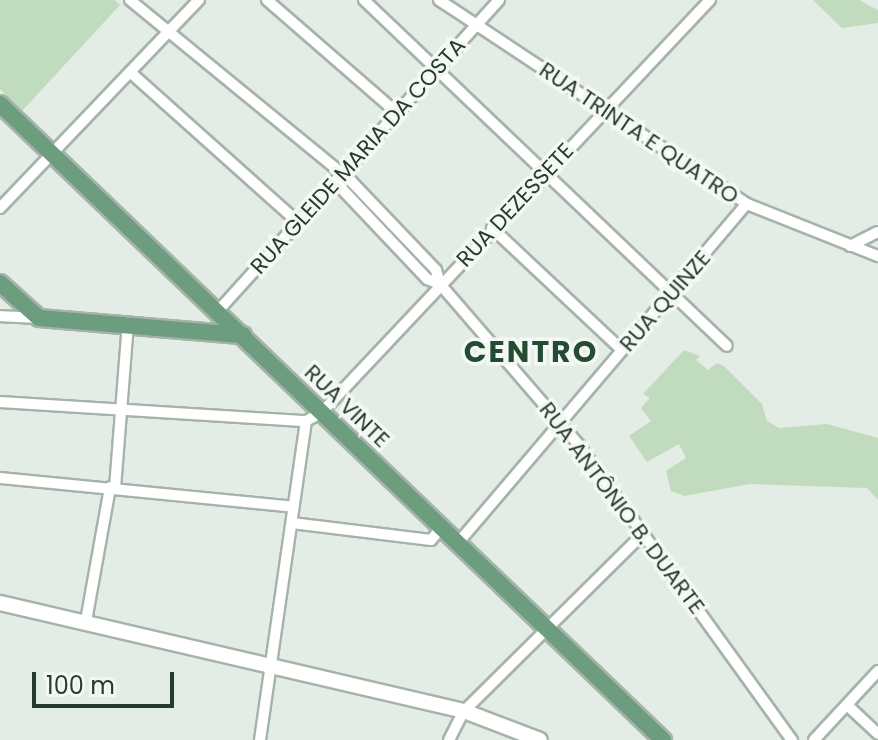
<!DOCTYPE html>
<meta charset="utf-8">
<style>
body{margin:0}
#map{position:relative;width:878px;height:740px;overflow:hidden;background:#e3ece5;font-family:Poppins,sans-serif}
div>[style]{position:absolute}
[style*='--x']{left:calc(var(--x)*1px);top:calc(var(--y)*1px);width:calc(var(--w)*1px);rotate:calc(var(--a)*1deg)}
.green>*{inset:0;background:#c1dbbf}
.roads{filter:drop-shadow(2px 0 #a6b3aa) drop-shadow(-2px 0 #a6b3aa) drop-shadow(0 2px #a6b3aa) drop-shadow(0 -2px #a6b3aa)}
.street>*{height:10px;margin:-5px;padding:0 5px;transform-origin:5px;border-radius:5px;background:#fff}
.secondary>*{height:14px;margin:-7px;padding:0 7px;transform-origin:7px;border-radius:7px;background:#fff}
.primary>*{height:16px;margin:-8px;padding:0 8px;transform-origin:8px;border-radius:8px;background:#6c9d7f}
span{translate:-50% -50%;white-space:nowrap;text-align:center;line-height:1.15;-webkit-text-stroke:7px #f4f8f4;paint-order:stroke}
.street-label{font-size:22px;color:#253b2d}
.district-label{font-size:30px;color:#234c33;font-weight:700;letter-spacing:2px}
.scale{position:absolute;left:32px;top:672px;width:142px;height:36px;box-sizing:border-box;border:4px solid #253b2d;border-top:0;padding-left:10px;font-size:24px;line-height:28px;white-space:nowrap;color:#253b2d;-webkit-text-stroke:6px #f4f8f4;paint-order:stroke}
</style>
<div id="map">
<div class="green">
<div style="clip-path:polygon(0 0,115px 0,120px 5px,22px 111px,0 89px)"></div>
<div style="clip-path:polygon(813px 0,859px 0,878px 10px,878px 23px,842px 28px)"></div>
<div style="clip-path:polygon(684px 350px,700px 356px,696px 360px,708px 370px,717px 363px,724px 366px,762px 404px,767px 421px,779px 428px,827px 424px,878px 438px,878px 500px,867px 488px,750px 484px,684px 496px,671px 491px,666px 471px,686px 458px,679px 444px,647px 462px,629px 436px,651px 421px,641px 408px,650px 398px,643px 394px)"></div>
</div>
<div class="roads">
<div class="street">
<div style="--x:130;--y:0;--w:286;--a:39.3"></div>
<div style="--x:351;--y:181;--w:123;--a:46.3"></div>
<div style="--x:436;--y:270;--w:15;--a:74"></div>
<div style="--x:440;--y:284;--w:213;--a:49.2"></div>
<div style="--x:579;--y:445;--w:364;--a:54.2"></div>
<div style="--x:267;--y:0;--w:172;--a:41"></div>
<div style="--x:364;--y:0;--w:501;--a:43.63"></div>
<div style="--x:439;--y:0;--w:369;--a:33.5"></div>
<div style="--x:747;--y:204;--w:141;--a:21.7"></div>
<div style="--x:130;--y:72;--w:225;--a:41.8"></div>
<div style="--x:339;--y:176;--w:13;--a:77"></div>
<div style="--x:342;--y:189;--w:124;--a:46.6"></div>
<div style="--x:427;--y:279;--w:14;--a:21"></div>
<div style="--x:0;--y:208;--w:288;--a:-46.3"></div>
<div style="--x:492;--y:228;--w:178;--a:43.2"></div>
<div style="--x:850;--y:246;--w:31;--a:-27"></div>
<div style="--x:218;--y:311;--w:419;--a:-47.9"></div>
<div style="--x:0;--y:316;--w:38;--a:3"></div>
<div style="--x:0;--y:402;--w:307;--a:3.6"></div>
<div style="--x:306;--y:421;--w:18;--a:-29"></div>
<div style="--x:322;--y:412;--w:566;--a:-46.72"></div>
<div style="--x:0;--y:478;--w:295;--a:5.6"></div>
<div style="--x:115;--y:488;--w:166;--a:-85.5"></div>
<div style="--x:292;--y:523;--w:140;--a:7"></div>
<div style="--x:431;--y:540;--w:17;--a:-50"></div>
<div style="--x:458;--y:543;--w:445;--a:-49.6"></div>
<div style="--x:86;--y:621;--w:136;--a:-79.8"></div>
<div style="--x:847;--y:705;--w:42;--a:43.1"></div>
<div style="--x:260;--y:740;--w:322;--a:-81.8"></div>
<div style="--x:449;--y:740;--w:33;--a:-63"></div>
<div style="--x:464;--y:711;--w:252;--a:-44.7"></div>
<div style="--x:814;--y:740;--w:94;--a:-47.2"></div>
</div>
<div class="secondary">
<div style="--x:0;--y:603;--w:476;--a:13.1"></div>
<div style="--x:464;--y:711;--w:81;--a:20.9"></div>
</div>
<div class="primary">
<div style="--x:0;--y:104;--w:919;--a:43.81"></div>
<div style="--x:0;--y:283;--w:52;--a:41.9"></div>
<div style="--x:39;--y:318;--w:205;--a:4.8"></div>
</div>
</div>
<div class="street-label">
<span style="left:639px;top:133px;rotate:34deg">RUA TRINTA E QUATRO</span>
<span style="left:358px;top:156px;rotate:-48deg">RUA GLEIDE MARIA DA COSTA</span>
<span style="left:515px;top:205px;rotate:-47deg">RUA DEZESSETE</span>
<span style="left:665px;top:301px;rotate:-49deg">RUA QUINZE</span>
<span style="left:347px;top:406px;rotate:44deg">RUA VINTE</span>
<span style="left:622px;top:508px;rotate:53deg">RUA ANTÔNIO B. DUARTE</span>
</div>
<div class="district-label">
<span style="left:531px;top:352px">CENTRO</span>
</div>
<div class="scale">100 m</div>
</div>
